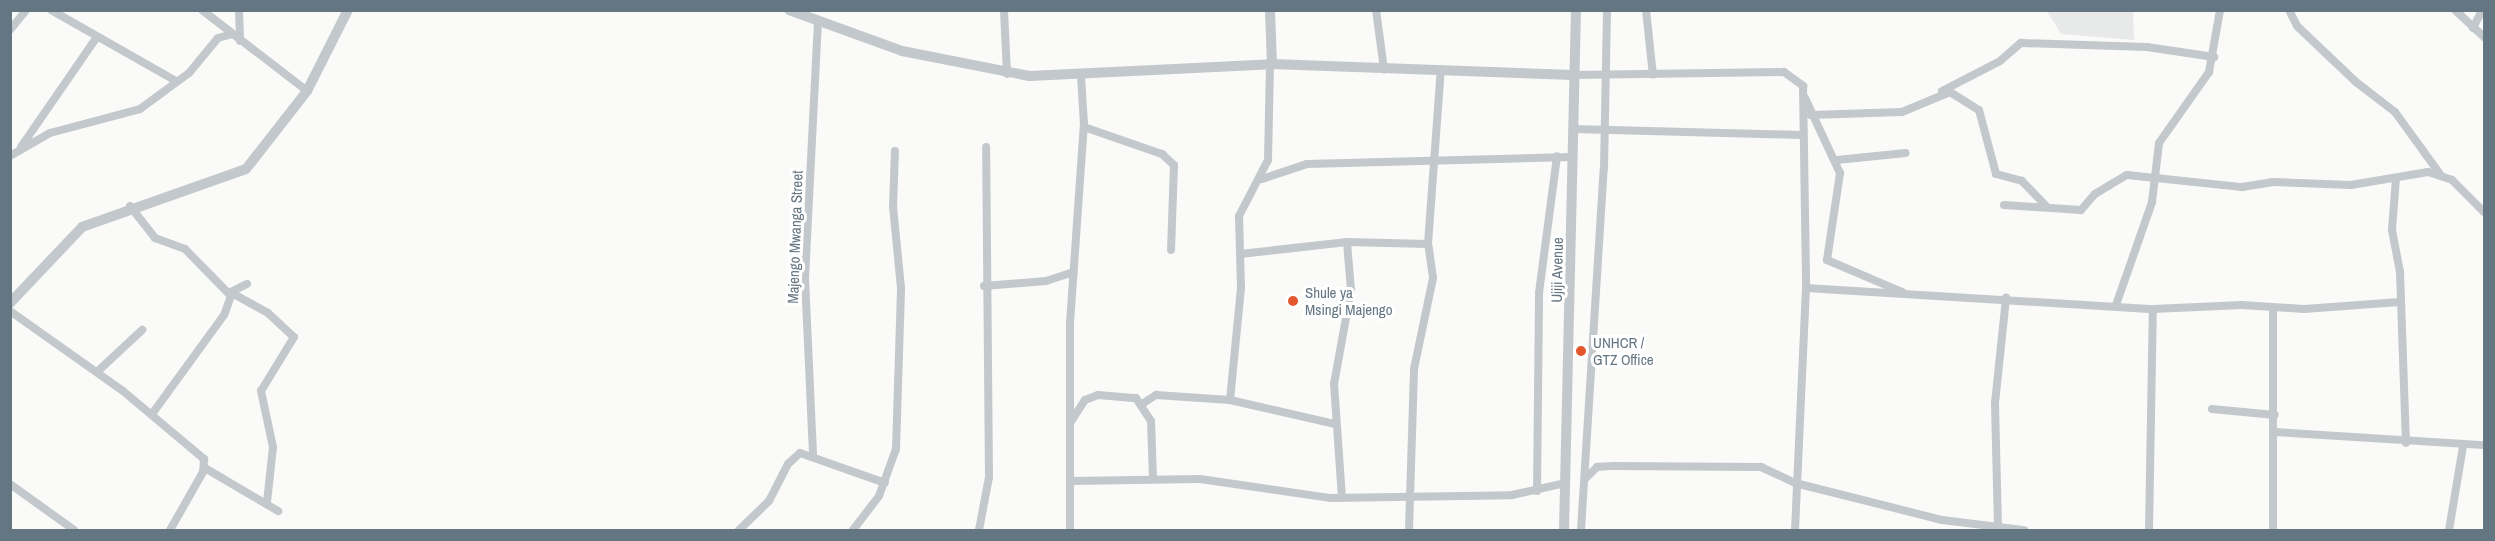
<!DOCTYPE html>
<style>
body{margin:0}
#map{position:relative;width:2495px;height:541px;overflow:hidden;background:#fafaf8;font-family:"Archivo Narrow",sans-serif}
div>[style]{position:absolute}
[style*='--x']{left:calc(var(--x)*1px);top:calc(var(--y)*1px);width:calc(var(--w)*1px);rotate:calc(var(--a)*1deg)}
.built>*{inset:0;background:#e8e9e9}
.minor>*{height:8px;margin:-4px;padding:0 4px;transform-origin:4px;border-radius:4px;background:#c3c8cc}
.tertiary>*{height:10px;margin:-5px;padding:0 5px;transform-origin:5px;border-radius:5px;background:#c3c8cc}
.dots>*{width:16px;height:16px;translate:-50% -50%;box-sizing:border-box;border:3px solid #fff;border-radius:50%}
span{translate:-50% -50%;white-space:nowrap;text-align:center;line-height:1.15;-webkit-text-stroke:6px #fff;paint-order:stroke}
.street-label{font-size:15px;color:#657683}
.poi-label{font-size:15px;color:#657683}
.left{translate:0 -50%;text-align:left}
.frame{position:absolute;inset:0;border:12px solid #657683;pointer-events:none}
</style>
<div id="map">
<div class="built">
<div style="clip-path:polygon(2047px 11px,2133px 11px,2134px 40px,2061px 34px)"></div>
</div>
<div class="minor">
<div style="--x:51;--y:10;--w:144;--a:29.6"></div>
<div style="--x:202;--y:10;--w:133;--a:37.6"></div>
<div style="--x:239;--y:10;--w:31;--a:88"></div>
<div style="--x:1004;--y:10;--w:64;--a:87.3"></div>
<div style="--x:1376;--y:10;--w:60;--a:82.3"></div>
<div style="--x:1646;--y:10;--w:65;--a:83.9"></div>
<div style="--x:2289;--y:10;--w:18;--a:63"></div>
<div style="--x:2297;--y:26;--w:81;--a:43.5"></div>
<div style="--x:2356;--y:82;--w:49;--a:37.6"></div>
<div style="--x:2395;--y:112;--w:77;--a:54"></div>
<div style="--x:2455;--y:10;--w:40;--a:43"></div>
<div style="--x:2473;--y:28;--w:20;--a:-63"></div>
<div style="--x:10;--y:30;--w:26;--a:-51"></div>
<div style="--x:1573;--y:75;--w:211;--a:-0.8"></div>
<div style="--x:1784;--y:72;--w:24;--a:36"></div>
<div style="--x:1803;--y:86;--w:202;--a:89.1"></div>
<div style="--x:1806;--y:288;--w:242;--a:92.6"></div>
<div style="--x:1942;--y:91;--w:65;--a:-27.3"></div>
<div style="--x:2000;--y:61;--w:28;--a:-41"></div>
<div style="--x:2021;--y:43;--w:126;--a:1.8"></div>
<div style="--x:2147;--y:47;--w:68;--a:8.5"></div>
<div style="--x:1805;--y:98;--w:83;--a:65"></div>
<div style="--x:1840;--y:173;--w:88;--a:98.5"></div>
<div style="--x:1827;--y:260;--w:82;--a:23.1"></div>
<div style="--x:1811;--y:115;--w:91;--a:-1.9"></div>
<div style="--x:1902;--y:112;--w:52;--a:-22.6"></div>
<div style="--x:1950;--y:92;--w:34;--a:32"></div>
<div style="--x:1979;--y:110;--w:66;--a:75.1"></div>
<div style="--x:1996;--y:174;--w:27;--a:15"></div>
<div style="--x:2022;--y:181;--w:35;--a:46"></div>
<div style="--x:1084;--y:127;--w:83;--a:19.1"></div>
<div style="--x:1162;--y:154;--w:16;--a:43"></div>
<div style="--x:1174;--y:165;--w:85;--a:92"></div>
<div style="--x:1573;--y:129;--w:227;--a:1.5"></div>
<div style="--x:21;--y:147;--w:134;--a:-55.4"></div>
<div style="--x:10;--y:156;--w:46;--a:-29.9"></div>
<div style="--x:50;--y:133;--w:93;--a:-14.9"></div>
<div style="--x:140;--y:109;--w:61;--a:-36.3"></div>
<div style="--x:189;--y:73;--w:45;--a:-50.4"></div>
<div style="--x:218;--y:38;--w:15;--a:-16"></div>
<div style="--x:1837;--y:160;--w:69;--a:-5.8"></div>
<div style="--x:2396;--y:178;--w:52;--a:94.4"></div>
<div style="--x:2392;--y:230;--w:43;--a:79.2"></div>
<div style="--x:2400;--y:272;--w:171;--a:88"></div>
<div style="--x:1262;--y:179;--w:47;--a:-18.4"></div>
<div style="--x:1307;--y:164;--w:264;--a:-1.5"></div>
<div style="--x:2004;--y:205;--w:77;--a:3.7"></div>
<div style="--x:2081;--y:210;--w:21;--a:-49"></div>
<div style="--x:2095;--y:194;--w:37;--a:-31"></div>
<div style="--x:2127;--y:175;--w:116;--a:6"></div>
<div style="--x:2242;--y:187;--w:30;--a:-9"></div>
<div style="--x:2272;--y:182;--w:79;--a:2.2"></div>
<div style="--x:2351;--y:185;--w:78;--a:-9.6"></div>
<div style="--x:2428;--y:172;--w:25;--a:18"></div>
<div style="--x:2452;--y:180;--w:45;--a:45"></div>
<div style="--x:130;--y:206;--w:41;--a:52"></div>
<div style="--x:155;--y:238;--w:32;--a:20"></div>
<div style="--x:185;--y:249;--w:66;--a:45.6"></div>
<div style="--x:231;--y:296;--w:20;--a:110"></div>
<div style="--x:224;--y:315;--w:122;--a:126"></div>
<div style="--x:1240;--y:254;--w:108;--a:-6.4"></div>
<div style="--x:1347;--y:242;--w:81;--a:1.4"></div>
<div style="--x:984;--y:286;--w:62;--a:-4.6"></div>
<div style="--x:1046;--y:281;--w:29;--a:-18"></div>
<div style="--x:1806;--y:288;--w:348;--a:3.5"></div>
<div style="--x:2153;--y:309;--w:89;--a:-2.6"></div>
<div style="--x:2242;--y:305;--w:62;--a:3.7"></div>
<div style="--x:2304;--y:309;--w:96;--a:-4.2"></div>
<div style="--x:230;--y:292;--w:43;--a:28.9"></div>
<div style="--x:268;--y:313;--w:35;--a:43"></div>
<div style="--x:294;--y:337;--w:63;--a:121.4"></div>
<div style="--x:261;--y:391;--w:57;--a:77.9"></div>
<div style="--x:273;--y:447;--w:55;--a:96.2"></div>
<div style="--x:231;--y:292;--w:18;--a:-27"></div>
<div style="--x:2116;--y:305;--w:109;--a:-70.7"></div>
<div style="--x:2152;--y:202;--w:59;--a:-83.2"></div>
<div style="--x:2159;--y:143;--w:87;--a:-54.8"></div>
<div style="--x:2209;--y:72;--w:63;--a:-79.9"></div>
<div style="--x:2273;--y:308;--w:222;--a:90"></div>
<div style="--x:10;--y:311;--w:138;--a:35.3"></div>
<div style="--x:123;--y:391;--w:106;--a:40"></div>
<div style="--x:204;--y:459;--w:13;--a:94"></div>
<div style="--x:203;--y:472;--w:67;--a:119.6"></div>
<div style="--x:97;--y:372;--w:62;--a:-43"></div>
<div style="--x:1230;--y:400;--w:113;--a:-84.4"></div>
<div style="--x:1241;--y:288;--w:72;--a:-91.6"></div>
<div style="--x:1239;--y:216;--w:63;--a:-62.6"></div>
<div style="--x:1268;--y:160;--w:94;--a:-88.8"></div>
<div style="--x:1142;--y:404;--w:17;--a:-33"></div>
<div style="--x:1156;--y:395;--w:74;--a:3.9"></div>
<div style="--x:1230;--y:400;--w:108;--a:12.9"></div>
<div style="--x:2212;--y:409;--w:63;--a:5.4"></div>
<div style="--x:1070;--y:423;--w:27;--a:-57"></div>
<div style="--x:1085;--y:400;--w:14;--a:-21"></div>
<div style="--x:1098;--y:395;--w:38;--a:5"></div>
<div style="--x:1136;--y:398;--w:27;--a:57"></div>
<div style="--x:1151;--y:421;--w:57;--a:88"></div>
<div style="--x:2275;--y:432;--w:209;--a:3.6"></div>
<div style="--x:813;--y:454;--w:176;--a:-92.6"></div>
<div style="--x:805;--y:278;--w:257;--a:-87.1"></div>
<div style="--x:205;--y:468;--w:85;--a:30.5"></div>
<div style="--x:1585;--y:479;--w:17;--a:-45"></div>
<div style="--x:1597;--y:467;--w:16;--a:-4"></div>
<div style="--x:1613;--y:466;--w:148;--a:0.4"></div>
<div style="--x:1761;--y:467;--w:38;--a:25"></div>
<div style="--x:1795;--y:483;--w:152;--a:14.1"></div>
<div style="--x:1942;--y:520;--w:83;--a:7"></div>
<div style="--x:1071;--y:481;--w:129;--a:-0.9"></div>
<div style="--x:1200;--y:479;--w:131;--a:8.3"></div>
<div style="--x:1330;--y:498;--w:182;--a:-0.9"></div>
<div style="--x:1512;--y:495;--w:54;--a:-12.8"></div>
<div style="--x:10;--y:484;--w:79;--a:35.7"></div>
<div style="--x:1537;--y:491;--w:198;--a:-89.4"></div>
<div style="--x:1539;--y:293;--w:138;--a:-82.5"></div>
<div style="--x:1342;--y:498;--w:114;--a:-94"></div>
<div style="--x:1334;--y:384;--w:96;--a:-79.7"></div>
<div style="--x:1351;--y:290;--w:48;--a:-94.8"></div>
<div style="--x:1998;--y:527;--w:124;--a:-91.4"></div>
<div style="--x:1995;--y:403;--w:106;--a:-84"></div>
<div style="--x:739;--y:530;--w:42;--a:-44"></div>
<div style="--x:769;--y:501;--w:42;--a:-62.8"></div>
<div style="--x:788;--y:464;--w:16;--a:-43"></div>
<div style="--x:800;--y:453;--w:90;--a:19.4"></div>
<div style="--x:853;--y:530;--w:43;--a:-52.6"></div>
<div style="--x:879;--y:496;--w:50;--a:-70.1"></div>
<div style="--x:896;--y:449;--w:161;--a:-88.2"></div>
<div style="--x:901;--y:288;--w:81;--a:-95.6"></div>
<div style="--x:893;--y:207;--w:56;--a:-88"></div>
<div style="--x:979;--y:530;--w:54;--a:-79.3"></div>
<div style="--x:989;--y:477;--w:330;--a:-90.5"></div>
<div style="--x:1070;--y:530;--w:207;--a:-90"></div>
<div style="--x:1070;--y:323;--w:199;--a:-86"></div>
<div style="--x:1084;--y:124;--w:48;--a:-93.6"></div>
<div style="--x:1409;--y:530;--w:161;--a:-88.2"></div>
<div style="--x:1414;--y:369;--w:93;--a:-78.2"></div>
<div style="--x:1433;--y:278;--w:34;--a:-98"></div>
<div style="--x:1428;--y:244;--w:175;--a:-85.8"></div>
<div style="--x:1581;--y:530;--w:363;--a:-86.4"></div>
<div style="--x:1604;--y:168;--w:158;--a:-88.9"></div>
<div style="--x:2149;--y:530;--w:221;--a:-89"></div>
<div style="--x:2449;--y:530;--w:85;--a:-80.5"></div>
</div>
<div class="tertiary">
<div style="--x:789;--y:10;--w:120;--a:19.9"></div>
<div style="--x:902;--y:51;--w:130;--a:11.1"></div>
<div style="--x:1030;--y:76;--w:242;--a:-2.8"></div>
<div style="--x:1272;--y:64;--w:301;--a:2.1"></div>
<div style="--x:1270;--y:10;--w:54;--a:87.9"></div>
<div style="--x:10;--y:303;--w:105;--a:-46.5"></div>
<div style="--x:82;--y:227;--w:174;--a:-19.5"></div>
<div style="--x:246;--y:169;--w:99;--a:-52"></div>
<div style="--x:307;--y:91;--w:91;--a:-63.2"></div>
<div style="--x:1564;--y:530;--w:520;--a:-88.68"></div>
</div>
<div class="dots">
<div style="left:1293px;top:301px;background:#e4572e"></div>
<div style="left:1581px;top:351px;background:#e4572e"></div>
</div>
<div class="street-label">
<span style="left:795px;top:237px;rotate:-88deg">Majengo Mwanga Street</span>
<span style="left:1557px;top:270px;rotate:-89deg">Ujiji Avenue</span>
</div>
<div class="poi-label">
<span class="left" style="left:1305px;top:301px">Shule ya<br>Msingi Majengo</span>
<span class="left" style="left:1593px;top:351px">UNHCR /<br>GTZ Office</span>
</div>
<div class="frame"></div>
</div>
